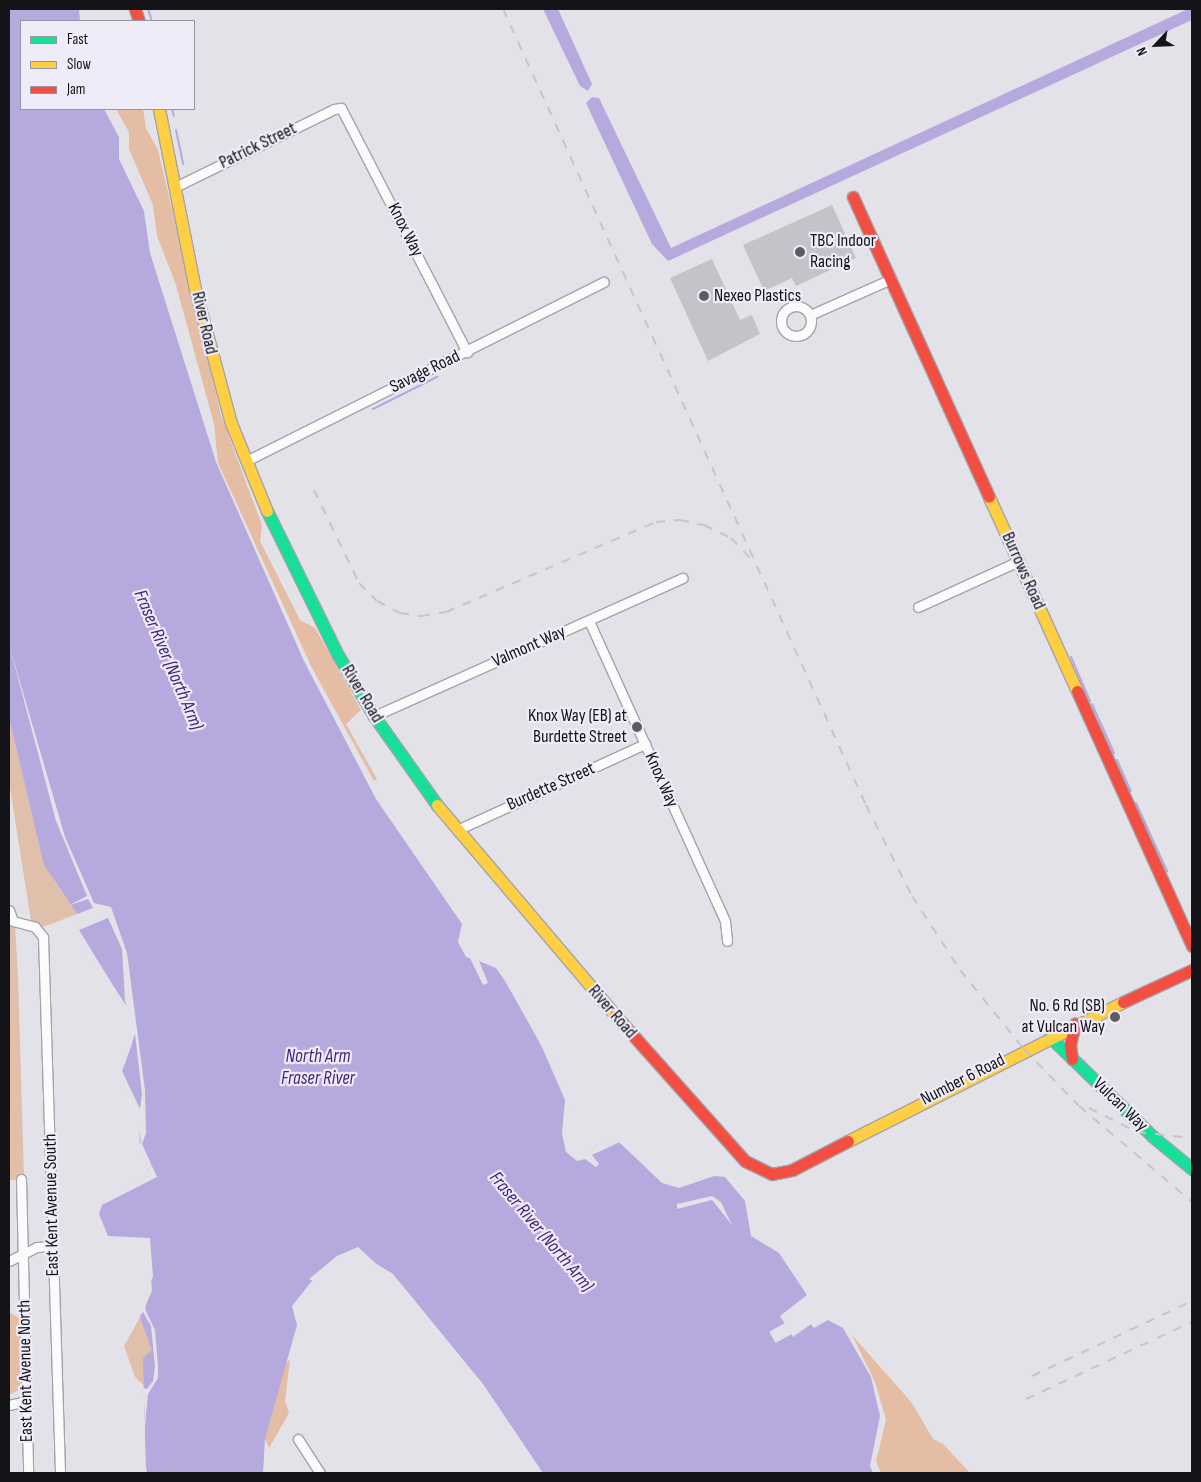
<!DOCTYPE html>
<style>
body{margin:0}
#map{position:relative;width:1201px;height:1482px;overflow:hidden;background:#e3e2e9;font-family:"Sofia Sans Condensed",sans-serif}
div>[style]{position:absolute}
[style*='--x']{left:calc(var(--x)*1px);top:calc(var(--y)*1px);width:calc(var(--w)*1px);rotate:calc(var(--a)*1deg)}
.green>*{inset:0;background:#e0bfab}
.forest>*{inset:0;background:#e5bda4}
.water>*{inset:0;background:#b6a9de}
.pier>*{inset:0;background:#e3e2e9;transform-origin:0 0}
.stream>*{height:2px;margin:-1px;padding:0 1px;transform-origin:1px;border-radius:1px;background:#b6a9de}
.building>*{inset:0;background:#c4c3c9}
.roads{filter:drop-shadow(1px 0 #a4a3a9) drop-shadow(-1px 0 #a4a3a9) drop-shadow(0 1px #a4a3a9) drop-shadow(0 -1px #a4a3a9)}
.street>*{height:9px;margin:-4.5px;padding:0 4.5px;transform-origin:4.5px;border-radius:4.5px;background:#fbfbfc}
.street>.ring{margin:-4.5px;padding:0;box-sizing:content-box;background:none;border:9px solid #fbfbfc;border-radius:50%}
.fast>*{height:11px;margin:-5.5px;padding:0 5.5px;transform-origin:5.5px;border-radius:5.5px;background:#16e098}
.slow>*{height:11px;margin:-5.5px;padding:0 5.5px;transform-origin:5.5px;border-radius:5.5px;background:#ffcf43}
.jam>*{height:11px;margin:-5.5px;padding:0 5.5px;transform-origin:5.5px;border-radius:5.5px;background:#f24e42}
.rail>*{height:2px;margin-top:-1px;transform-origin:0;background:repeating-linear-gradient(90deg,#c6c5c8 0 9px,transparent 0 18px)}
.dots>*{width:14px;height:14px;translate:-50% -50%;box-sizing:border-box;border:2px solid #efecfa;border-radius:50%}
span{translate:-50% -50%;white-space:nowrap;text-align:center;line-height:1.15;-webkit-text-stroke:4.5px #efecfa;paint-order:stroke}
.street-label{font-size:18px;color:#141318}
.poi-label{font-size:18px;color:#141318}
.left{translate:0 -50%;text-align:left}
.right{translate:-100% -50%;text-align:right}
.water-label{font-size:19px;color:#44257b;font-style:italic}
.frame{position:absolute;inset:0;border:10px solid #141318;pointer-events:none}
.legend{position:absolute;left:20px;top:20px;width:175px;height:90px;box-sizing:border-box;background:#efecfa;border:1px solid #9795a0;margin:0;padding:6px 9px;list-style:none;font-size:15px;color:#141318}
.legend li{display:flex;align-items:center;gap:10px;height:25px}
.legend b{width:25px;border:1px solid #9795a0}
.north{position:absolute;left:1131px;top:20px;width:50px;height:50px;-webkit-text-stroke:4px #efecfa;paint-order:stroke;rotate:245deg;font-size:14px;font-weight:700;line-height:20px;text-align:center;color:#141318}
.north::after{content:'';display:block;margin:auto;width:18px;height:22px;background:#141318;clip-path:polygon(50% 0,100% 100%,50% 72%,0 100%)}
</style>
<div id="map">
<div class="green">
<div style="clip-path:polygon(9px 655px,55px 882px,77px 914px,43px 927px,31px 921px,9px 781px,9px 718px,33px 819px)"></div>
<div style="clip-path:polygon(9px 923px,15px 927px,18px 977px,24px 1179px,9px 1180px)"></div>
<div style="clip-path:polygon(143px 1312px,151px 1326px,155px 1367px,147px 1389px,135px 1377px,124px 1346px)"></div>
</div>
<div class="forest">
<div style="clip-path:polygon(116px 109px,143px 109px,146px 128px,158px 150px,221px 415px,262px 525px,260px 541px,300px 620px,315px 628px,361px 710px,346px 724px,377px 779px,374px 781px,312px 668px,218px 463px,214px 424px,176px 285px,157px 236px,153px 205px,129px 149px,129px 132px)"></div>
<div style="clip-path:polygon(9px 925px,17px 1169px,9px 1173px)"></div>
<div style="clip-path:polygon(9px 1312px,19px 1318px,21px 1389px,9px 1395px)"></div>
<div style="clip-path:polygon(852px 1335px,912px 1403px,933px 1439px,943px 1444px,970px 1473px,881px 1473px,876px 1461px,886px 1420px,875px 1382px)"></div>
<div style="clip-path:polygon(290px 1360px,285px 1401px,289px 1413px,269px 1448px,265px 1439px,284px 1364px)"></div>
</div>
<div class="water">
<div style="clip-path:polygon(9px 9px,79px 9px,80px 21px,21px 21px,21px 109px,104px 109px,119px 137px,119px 159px,144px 211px,150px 253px,216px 462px,304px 661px,376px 799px,462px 924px,458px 942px,466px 957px,497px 967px,559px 1075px,568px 1104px,567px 1141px,579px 1157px,598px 1145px,619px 1142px,662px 1183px,679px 1188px,714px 1176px,725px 1177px,745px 1201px,751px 1236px,779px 1253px,807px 1295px,780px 1316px,793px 1337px,811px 1324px,814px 1328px,828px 1320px,843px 1328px,871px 1377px,880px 1416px,870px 1466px,873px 1473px,543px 1473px,483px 1384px,393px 1274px,355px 1251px,315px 1277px,292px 1306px,297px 1325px,265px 1439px,263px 1473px,146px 1473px,143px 1358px,152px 1350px,140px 1317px,152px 1291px,149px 1249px,140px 1241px,104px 1238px,94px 1213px,97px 1202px,151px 1179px,140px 1147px,138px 1112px,121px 1074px,132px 1044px,134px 1017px,79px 935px,79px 927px,110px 915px,105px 907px,77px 914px,44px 865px,9px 718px)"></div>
<div style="clip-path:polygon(543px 9px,558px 9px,592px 84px,588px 91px,580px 86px)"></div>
<div style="clip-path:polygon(1188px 9px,1192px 9px,1192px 20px,668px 261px,652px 244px,586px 103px,592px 97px,599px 98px,671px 248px)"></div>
</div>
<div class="pier">
<div style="clip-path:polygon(evenodd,9px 644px,65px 837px,94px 903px,111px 907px,127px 953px,145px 1090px,146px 1133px,142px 1144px,157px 1177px,102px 1205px,99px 1214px,108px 1236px,150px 1238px,153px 1277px,148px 1287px,146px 1250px,140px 1244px,114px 1245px,103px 1240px,91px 1213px,96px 1200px,148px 1177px,149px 1172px,138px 1148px,141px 1142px,136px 1113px,119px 1076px,133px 1026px,125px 1001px,122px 949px,108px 918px,79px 930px,117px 992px,97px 972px,77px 935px,80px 923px,108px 915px,106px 909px,81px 916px,80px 913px,93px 908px,88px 899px,68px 906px,87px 896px,56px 821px,9px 644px,135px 1034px,142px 1094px,140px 1109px,122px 1071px,135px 1034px)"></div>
<div style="clip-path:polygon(470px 958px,494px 962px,503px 970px,544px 1041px,561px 1074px,571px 1113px,570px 1140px,575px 1150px,581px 1155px,606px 1140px,622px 1141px,592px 1155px,599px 1164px,596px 1167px,585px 1159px,577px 1161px,566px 1152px,562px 1134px,565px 1100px,542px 1047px,506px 982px,496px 968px,479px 961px,488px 983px,483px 985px)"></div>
<div style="clip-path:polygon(712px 1196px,721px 1202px,732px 1225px,712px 1200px,677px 1209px,677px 1204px)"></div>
<div style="clip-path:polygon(358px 1247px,384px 1271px,355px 1253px,313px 1281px,309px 1279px,337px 1256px)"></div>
<div style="clip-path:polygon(151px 1287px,145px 1309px,155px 1330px,158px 1366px,158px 1378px,148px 1394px,143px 1448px,147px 1473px,144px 1473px,140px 1438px,145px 1418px,143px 1388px,147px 1389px,153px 1381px,155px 1367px,151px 1326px,143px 1312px,138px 1317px)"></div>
<div style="left:785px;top:1323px;width:13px;height:18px;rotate:61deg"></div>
</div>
<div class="stream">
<div style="--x:148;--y:9;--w:13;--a:72"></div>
<div style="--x:172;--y:109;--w:7;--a:74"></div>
<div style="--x:176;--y:130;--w:35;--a:78"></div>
<div style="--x:373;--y:409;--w:72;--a:-26.6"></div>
<div style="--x:1071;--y:657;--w:48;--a:66.6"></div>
<div style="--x:1092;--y:704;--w:54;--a:65.8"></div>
<div style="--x:1117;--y:760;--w:34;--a:66"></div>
<div style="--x:1136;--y:803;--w:75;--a:65.5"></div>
</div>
<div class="building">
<div style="clip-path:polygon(832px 205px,856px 258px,796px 286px,792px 278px,764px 291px,743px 245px)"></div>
<div style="clip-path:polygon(712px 259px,740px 320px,752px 315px,760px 334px,708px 361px,670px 278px)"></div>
</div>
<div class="roads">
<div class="street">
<div style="--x:175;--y:187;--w:177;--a:-26.1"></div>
<div style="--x:334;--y:109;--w:7;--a:-8"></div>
<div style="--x:341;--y:108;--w:275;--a:62.7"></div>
<div class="ring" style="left:781px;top:306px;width:21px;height:21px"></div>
<div style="--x:810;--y:315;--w:89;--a:-24"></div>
<div style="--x:246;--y:461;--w:400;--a:-26.6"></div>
<div style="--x:918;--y:607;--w:111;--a:-24.5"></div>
<div style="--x:589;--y:621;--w:329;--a:65.6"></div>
<div style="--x:725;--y:921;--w:20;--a:84"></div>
<div style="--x:374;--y:716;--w:338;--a:-24.1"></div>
<div style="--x:457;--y:830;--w:207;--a:-24.6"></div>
<div style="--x:9;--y:910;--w:12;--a:70"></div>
<div style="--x:13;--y:921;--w:23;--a:15"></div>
<div style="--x:35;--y:927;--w:13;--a:51"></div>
<div style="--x:43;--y:937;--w:536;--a:88.18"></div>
<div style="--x:21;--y:1179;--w:294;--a:88.6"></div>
<div style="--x:9;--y:1261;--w:31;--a:-27"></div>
<div style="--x:37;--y:1247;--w:16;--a:-4"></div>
<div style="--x:9;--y:1405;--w:17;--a:-13"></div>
<div style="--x:298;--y:1439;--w:40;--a:57.1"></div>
</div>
<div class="fast">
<div style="--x:267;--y:511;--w:161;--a:63.8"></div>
<div style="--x:338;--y:655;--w:71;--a:59.5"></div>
<div style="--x:374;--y:716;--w:109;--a:54.7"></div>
<div style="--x:1050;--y:1037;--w:142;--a:44.1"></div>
<div style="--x:1152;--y:1136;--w:52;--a:39.5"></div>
</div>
<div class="slow">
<div style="--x:159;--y:109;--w:184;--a:78.7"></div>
<div style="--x:195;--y:289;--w:139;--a:75"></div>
<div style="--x:231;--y:423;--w:95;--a:67.8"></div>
<div style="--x:989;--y:497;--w:213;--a:65.6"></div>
<div style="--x:437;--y:805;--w:275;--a:49.7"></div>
<div style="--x:848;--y:1141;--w:308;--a:-26.8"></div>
</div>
<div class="jam">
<div style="--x:135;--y:9;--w:13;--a:72"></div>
<div style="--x:853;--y:197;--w:329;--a:65.6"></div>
<div style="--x:1077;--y:691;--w:280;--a:65.7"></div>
<div style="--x:1123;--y:1002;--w:76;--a:-24.9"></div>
<div style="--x:615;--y:1015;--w:195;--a:48.3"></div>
<div style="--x:745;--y:1161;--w:30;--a:26"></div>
<div style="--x:772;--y:1174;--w:20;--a:-11"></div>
<div style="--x:792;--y:1170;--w:63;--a:-27.4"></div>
<div style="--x:1072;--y:1059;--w:14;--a:-98"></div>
<div style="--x:1070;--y:1045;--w:22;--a:-77"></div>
</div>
</div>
<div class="rail">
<div style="--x:503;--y:9;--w:875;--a:65.49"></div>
<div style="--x:866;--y:805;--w:102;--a:63.2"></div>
<div style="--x:912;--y:896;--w:88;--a:57"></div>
<div style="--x:960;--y:970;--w:102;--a:51"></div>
<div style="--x:1024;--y:1049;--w:79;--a:46"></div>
<div style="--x:1079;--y:1106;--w:148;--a:40.3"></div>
<div style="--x:314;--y:490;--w:103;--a:64.2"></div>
<div style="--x:359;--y:583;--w:25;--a:45"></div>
<div style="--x:377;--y:601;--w:26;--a:28"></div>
<div style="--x:400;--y:613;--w:21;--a:8"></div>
<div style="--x:421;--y:616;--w:25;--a:-9"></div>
<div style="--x:446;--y:612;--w:228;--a:-23.2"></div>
<div style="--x:656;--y:522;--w:24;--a:-5"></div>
<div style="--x:680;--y:520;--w:25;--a:12"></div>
<div style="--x:704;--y:525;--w:30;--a:26"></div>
<div style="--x:731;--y:538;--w:29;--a:46"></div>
<div style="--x:1089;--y:1108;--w:54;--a:26.6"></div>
<div style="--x:1137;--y:1132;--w:55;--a:6.2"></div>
<div style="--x:1032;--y:1376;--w:177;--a:-25.1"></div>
<div style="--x:1026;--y:1399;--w:183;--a:-24.9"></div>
</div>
<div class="dots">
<div style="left:800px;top:252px;background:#5c5b61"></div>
<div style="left:704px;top:296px;background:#5c5b61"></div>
<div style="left:637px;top:727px;background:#5c5b61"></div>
<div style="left:1115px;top:1017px;background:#5c5b61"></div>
</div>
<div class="street-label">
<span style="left:258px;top:146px;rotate:-26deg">Patrick Street</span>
<span style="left:405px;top:230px;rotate:63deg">Knox Way</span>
<span style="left:204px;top:323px;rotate:77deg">River Road</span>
<span style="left:425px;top:372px;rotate:-26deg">Savage Road</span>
<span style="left:1023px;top:571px;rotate:66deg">Burrows Road</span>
<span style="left:529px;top:647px;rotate:-24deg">Valmont Way</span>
<span style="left:362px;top:694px;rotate:59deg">River Road</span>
<span style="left:661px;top:780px;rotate:66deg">Knox Way</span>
<span style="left:551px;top:787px;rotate:-24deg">Burdette Street</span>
<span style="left:612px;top:1012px;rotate:49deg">River Road</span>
<span style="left:963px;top:1080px;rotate:-27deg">Number 6 Road</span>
<span style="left:1120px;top:1105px;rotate:44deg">Vulcan Way</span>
<span style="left:52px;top:1205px;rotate:-91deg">East Kent Avenue South</span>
<span style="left:26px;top:1371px;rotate:-91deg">East Kent Avenue North</span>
</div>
<div class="poi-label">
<span class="left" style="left:810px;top:252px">TBC Indoor<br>Racing</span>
<span class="left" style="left:714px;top:296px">Nexeo Plastics</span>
<span class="right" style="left:627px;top:727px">Knox Way (EB) at<br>Burdette Street</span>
<span class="right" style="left:1105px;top:1017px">No. 6 Rd (SB)<br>at Vulcan Way</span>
</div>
<div class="water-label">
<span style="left:168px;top:660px;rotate:67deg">Fraser River (North Arm)</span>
<span style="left:318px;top:1068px">North Arm<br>Fraser River</span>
<span style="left:541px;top:1232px;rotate:50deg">Fraser River (North Arm)</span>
</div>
<div class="frame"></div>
<ul class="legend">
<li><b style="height:6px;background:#16e098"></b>Fast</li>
<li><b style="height:6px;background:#ffcf43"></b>Slow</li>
<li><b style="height:6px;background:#f24e42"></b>Jam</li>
</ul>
<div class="north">N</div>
</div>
